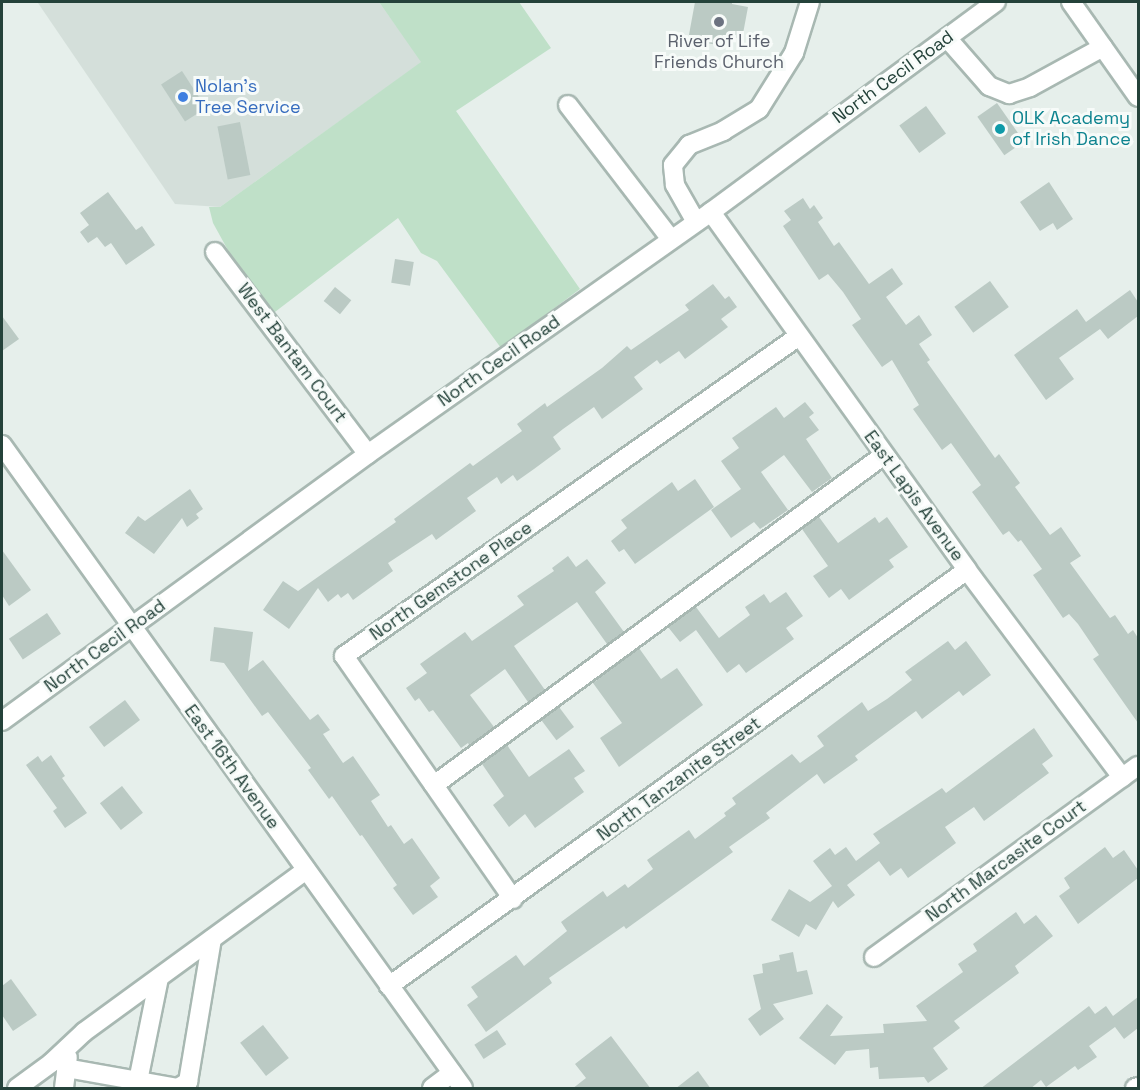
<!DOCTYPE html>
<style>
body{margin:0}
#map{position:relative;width:1140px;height:1090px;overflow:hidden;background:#e6efeb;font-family:"Space Grotesk",sans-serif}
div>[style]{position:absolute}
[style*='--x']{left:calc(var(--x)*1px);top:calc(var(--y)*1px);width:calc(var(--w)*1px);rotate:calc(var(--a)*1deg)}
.built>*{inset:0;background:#d4dfda}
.green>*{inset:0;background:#bfe0c8}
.building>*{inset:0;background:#bbcac4;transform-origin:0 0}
.roads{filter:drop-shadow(2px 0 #a8b8b2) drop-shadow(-2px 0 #a8b8b2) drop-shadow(0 2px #a8b8b2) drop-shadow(0 -2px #a8b8b2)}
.minor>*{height:18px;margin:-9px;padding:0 9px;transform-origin:9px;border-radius:9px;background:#fff}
.dots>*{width:16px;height:16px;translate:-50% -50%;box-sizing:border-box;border:3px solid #f7fbf9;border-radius:50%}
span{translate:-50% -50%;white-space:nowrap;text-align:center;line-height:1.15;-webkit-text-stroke:6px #f7fbf9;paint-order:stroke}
.worship-label{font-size:18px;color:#5b616d}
.street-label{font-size:18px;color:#24423a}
.shop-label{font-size:18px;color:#366cbe}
.left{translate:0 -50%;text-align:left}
.culture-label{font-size:18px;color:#0d838f}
.frame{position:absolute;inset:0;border:3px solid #24423a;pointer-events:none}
</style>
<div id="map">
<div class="built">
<div style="clip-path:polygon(40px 2px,379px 2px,422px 62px,220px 207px,175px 204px,38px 3px)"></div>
</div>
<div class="green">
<div style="clip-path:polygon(379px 2px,519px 2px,551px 48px,456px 111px,580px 289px,501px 348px,437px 261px,421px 253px,398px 218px,271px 315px,240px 272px,213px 223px,209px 207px,220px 207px,421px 62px)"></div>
</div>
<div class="building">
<div style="clip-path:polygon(695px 2px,732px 2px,732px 4px,748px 7px,742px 39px,726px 36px,724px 46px,688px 40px)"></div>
<div style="left:182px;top:71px;width:44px;height:25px;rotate:57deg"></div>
<div style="left:997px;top:103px;width:47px;height:24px;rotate:55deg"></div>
<div style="left:926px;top:106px;width:34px;height:33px;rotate:54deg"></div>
<div style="left:240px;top:122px;width:54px;height:23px;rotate:79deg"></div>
<div style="clip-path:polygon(1049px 182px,1073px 219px,1057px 230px,1053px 223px,1040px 231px,1020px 202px)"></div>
<div style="clip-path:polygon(108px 192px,136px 230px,142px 226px,155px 245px,126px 265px,111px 243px,105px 247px,97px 237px,88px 243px,80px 232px,89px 225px,80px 213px)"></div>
<div style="clip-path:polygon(803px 198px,810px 209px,814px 205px,823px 218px,818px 222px,834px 246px,839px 242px,869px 284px,892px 268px,903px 284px,886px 297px,906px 325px,919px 315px,932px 335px,919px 344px,930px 360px,927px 362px,995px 458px,999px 454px,1020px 483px,1015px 487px,1050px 535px,1061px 527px,1081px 556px,1070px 563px,1110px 618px,1115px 615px,1128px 634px,1133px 630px,1138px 638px,1138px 723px,1093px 659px,1099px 655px,1078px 624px,1069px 614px,1063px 618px,1033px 575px,1042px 569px,1021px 540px,1018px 542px,1009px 531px,1003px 535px,972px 492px,981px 485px,951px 443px,942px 450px,913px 409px,919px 405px,892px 360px,882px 367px,852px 325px,861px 319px,843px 292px,828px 274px,819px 280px,783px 226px,791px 220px,784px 211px)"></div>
<div style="left:395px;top:259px;width:19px;height:24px;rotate:9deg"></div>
<div style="left:990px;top:281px;width:32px;height:44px;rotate:54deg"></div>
<div style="clip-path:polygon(713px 284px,725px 299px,729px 296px,737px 307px,721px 319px,728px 327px,685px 359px,679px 351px,660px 364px,657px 360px,634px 377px,643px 389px,602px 419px,594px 407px,563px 429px,553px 437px,561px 449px,534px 469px,517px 481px,513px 475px,501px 484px,497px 477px,467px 498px,476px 511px,436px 540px,432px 534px,388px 563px,393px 571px,353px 600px,348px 593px,341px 598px,338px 594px,328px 602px,318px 588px,289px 629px,263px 610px,283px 581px,298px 591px,396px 522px,394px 519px,470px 463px,473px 466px,522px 431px,517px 424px,545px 403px,547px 407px,602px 368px,627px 346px,631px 350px,689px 310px,685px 305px)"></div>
<div style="left:335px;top:287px;width:21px;height:18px;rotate:39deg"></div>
<div style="clip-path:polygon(1130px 290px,1138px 302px,1138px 316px,1108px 339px,1100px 329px,1059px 358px,1074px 379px,1046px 400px,1014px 355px,1077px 309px,1086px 322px)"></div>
<div style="clip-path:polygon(2px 316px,19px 339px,2px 351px)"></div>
<div style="clip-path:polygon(805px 402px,814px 413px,809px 417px,819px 430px,806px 439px,832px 478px,812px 492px,784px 455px,761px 472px,788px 510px,760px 529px,754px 522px,731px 538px,711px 510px,741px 489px,721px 461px,739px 448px,732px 438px,776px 407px,784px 418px)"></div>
<div style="clip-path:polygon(695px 479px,714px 507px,635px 564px,624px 549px,619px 552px,611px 541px,627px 528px,621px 520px,672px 482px,678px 491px)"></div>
<div style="clip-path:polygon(190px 489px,203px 509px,196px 514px,199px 518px,187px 527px,182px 518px,154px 554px,125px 533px,138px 516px,145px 521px)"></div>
<div style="clip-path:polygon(819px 517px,838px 543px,875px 517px,879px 523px,887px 517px,908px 547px,889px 560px,894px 567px,849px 600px,841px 589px,829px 598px,813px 576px,828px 566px,802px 529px)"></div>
<div style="clip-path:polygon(2px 550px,31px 590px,9px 606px,2px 595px)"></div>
<div style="clip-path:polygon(568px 556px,576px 567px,587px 559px,606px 583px,595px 592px,624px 632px,607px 644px,577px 602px,514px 646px,545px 690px,528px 702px,505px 669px,470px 695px,494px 727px,469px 745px,468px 743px,461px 748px,433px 710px,429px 712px,419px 698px,415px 701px,406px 688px,427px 673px,420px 664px,465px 632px,472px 641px,524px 605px,517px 596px,554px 571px,552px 568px)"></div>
<div style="clip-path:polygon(786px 592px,803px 616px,786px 628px,794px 639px,746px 673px,739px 664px,727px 673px,696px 630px,680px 642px,668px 627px,696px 607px,719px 638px,750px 615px,745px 607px,764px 594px,770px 603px)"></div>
<div style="left:47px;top:613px;width:25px;height:46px;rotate:56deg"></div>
<div style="clip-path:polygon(214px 627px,253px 632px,248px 671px,263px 660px,310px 720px,318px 714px,330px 730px,323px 734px,343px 763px,353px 756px,380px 795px,371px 801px,388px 827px,391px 825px,404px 844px,412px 838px,440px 878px,430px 886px,438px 897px,413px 915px,393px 888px,397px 885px,362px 835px,360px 836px,332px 796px,329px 799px,308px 770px,311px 768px,268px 712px,262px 716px,224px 663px,210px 661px)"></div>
<div style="clip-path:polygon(948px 641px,955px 650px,966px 641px,991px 675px,963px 696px,959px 691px,922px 719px,916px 711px,909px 716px,855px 756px,858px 760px,824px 784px,817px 774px,766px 813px,770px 818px,729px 847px,733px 852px,626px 929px,624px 926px,549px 978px,552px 983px,486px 1032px,467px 1005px,478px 997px,471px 987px,516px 955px,524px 966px,567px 931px,561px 922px,603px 891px,607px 897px,625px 884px,628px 888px,653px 869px,647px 860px,689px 830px,695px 839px,726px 816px,724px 813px,736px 804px,732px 798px,792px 754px,800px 763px,824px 746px,817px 736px,862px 702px,868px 711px,887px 699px,912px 680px,905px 672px)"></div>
<div style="clip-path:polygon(639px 648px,661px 679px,677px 668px,703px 705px,619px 767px,600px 738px,622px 723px,593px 683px)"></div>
<div style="left:125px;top:700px;width:25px;height:45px;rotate:53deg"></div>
<div style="left:559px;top:707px;width:25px;height:22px;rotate:53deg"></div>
<div style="clip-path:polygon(1034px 728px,1053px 756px,1042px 764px,1049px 773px,984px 821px,974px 807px,945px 827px,956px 843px,908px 878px,901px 868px,890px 876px,879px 861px,847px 885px,855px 895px,838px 908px,833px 901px,816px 930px,806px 924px,799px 937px,771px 920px,789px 889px,810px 902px,832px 886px,813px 861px,830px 848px,835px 855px,846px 847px,856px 861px,880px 843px,873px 834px,942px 788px,946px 793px)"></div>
<div style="clip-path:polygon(507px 745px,529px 777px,569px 749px,585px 771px,574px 778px,584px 792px,535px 828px,525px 814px,509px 827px,493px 805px,504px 796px,482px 764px)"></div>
<div style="clip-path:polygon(51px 755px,65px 776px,62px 778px,87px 813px,65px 828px,53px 811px,57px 808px,26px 765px,38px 756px,42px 762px)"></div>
<div style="left:122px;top:786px;width:34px;height:28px;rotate:52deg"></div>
<div style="clip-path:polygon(1105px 847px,1113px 858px,1124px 850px,1138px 870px,1138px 878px,1078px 924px,1059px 896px,1070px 888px,1064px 878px)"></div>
<div style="clip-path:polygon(1016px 912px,1024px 924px,1036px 915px,1053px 936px,1015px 966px,1019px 973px,954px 1021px,960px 1028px,933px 1048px,948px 1069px,928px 1083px,924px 1077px,879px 1079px,878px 1067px,870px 1068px,869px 1049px,846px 1051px,835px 1065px,799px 1038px,827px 1004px,843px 1017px,830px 1036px,884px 1033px,883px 1024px,927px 1021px,916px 1006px,963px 972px,958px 964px,977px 951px,973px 944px)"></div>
<div style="clip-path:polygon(793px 952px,797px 972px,807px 970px,813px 994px,773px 1004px,784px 1019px,760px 1036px,748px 1019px,761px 1009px,753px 975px,763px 973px,762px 964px,780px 960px,779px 955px)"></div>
<div style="clip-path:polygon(11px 979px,37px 1015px,13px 1031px,2px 1015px,2px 986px)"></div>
<div style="clip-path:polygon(1138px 997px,1138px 1028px,1124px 1039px,1115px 1027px,1089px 1046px,1097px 1057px,1078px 1070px,1075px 1066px,1046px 1087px,1041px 1080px,1030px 1089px,980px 1089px,1089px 1006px,1095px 1014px,1106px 1006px,1113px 1016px)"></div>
<div style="left:263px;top:1025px;width:42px;height:29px;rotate:52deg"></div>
<div style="left:497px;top:1030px;width:17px;height:27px;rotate:57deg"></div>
<div style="clip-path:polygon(611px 1036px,651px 1089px,572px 1089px,586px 1078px,575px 1064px)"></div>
<div style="clip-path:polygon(698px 1071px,711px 1089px,675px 1089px)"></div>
</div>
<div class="roads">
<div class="minor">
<div style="--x:1071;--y:2;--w:116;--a:54.8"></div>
<div style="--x:947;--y:38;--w:64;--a:48.8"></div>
<div style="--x:989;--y:86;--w:22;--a:22"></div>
<div style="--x:1009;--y:94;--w:22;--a:-18"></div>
<div style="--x:1030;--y:87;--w:83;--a:-28.7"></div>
<div style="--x:568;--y:105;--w:169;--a:52.5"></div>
<div style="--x:711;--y:212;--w:440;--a:54.4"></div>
<div style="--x:967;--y:570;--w:259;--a:53.2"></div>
<div style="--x:696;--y:222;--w:43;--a:-119.6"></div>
<div style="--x:675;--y:185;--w:20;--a:-96"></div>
<div style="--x:673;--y:165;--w:26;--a:-51"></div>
<div style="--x:689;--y:145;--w:37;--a:-22"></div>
<div style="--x:723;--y:131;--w:42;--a:-31.4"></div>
<div style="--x:759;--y:109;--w:66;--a:-58"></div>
<div style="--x:794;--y:53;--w:53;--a:-72.6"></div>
<div style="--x:215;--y:252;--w:253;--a:52.9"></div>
<div style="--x:2;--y:445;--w:791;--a:54.36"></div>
<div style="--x:2;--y:721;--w:453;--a:-36.1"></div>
<div style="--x:368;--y:454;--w:420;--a:-35.2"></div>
<div style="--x:711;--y:212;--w:354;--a:-36.4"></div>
<div style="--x:434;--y:785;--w:558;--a:-36.25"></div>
<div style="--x:513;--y:899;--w:296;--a:-124.8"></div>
<div style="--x:344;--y:656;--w:556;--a:-35.12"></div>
<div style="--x:874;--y:957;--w:326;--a:-35.9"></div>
<div style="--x:389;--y:986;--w:712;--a:-35.74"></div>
<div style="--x:66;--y:1068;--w:114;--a:10.1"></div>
<div style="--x:178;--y:1088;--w:12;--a:-31"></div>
<div style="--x:188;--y:1082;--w:145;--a:-80.5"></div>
<div style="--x:138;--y:1081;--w:105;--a:-78.5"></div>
<div style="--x:17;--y:1088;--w:42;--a:-36.3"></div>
<div style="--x:51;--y:1063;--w:45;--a:-43.2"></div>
<div style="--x:84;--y:1032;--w:275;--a:-36.1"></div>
<div style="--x:64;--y:1088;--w:31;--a:-83"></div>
<div style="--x:432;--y:1088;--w:25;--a:-37"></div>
<div style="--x:1135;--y:1088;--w:3;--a:-18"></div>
</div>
</div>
<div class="dots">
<div style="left:719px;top:22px;background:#6b7280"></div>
<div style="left:183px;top:97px;background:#3f7fe0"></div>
<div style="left:1000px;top:129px;background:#0f9aa8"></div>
</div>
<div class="worship-label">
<span style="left:719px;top:52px">River of Life<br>Friends Church</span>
</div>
<div class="street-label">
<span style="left:893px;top:77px;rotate:-36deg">North Cecil Road</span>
<span style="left:292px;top:353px;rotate:53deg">West Bantam Court</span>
<span style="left:499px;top:361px;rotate:-35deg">North Cecil Road</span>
<span style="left:914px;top:496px;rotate:54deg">East Lapis Avenue</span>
<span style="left:451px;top:581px;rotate:-35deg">North Gemstone Place</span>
<span style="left:105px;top:646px;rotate:-36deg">North Cecil Road</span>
<span style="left:232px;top:767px;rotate:54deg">East 16th Avenue</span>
<span style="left:679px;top:779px;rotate:-36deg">North Tanzanite Street</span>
<span style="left:1006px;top:861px;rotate:-36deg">North Marcasite Court</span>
</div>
<div class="shop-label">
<span class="left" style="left:195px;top:97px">Nolan's<br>Tree Service</span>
</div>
<div class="culture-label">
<span class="left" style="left:1012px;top:129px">OLK Academy<br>of Irish Dance</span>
</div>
<div class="frame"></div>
</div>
